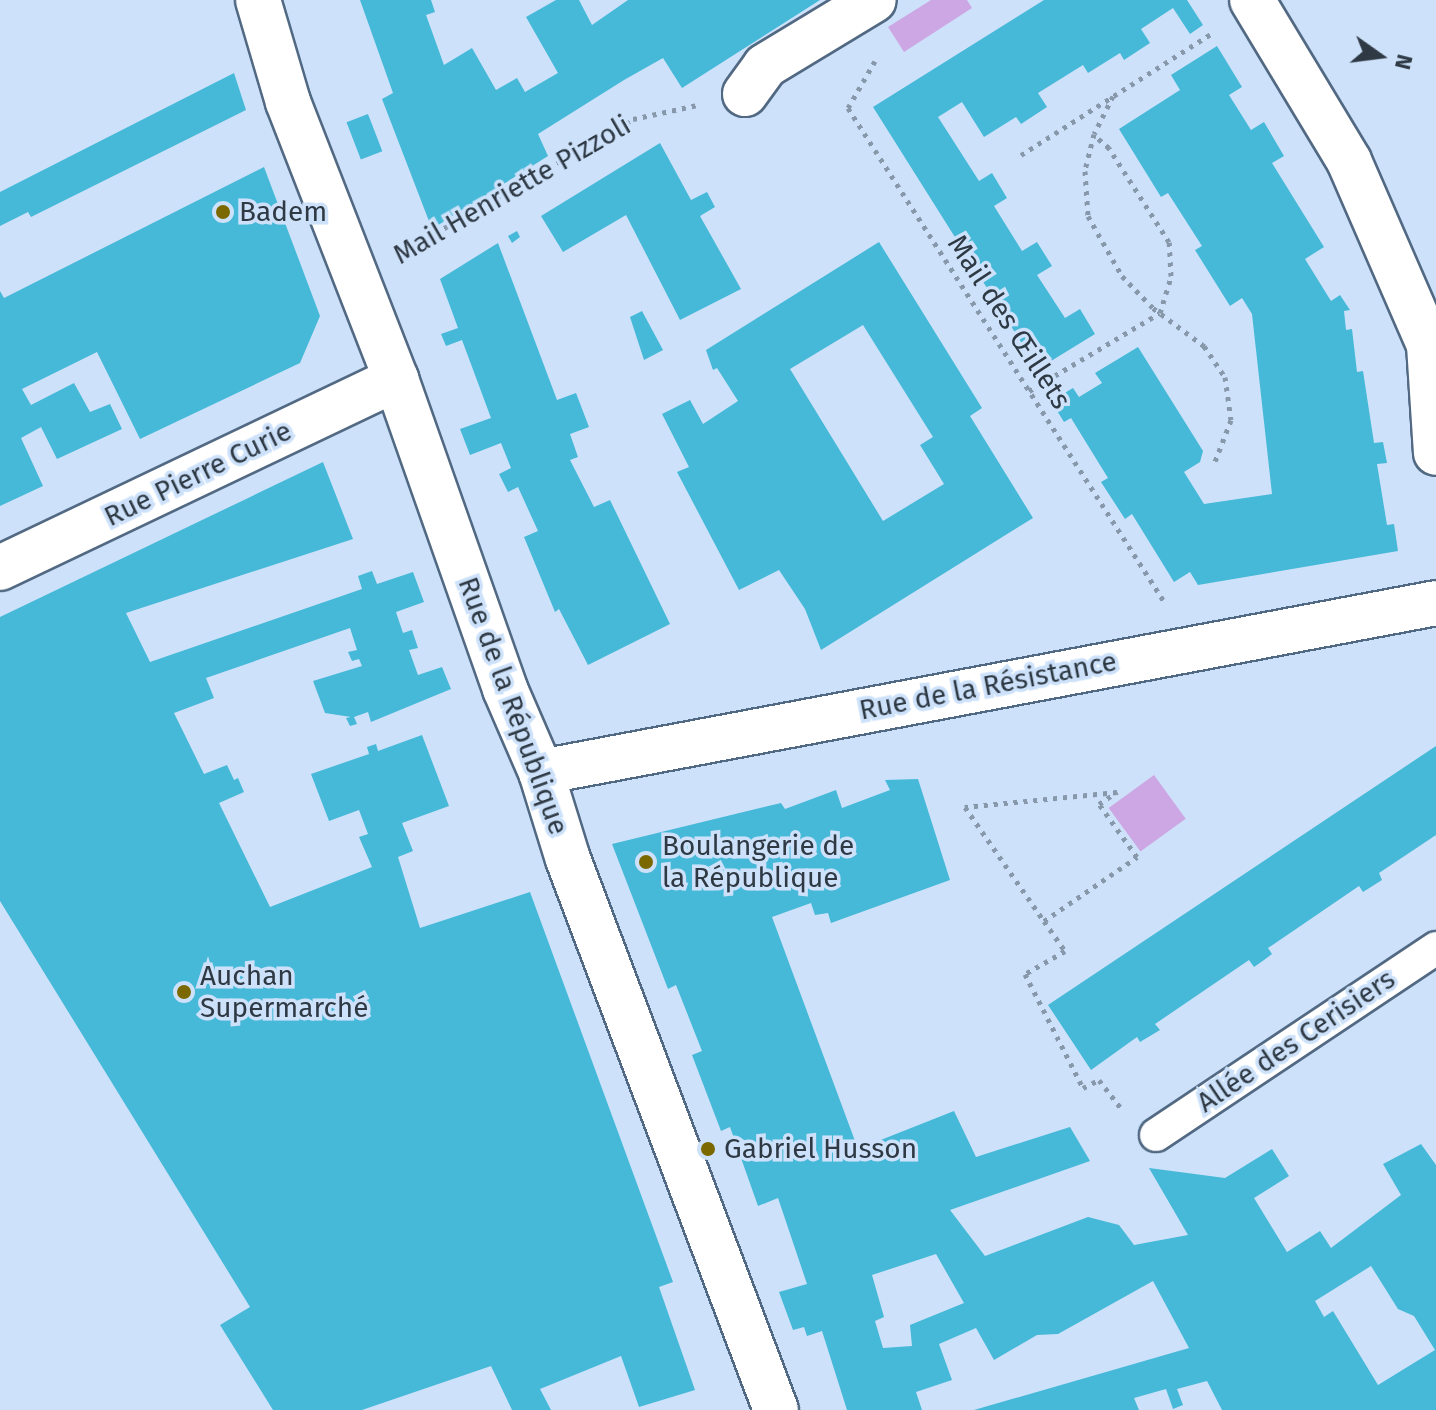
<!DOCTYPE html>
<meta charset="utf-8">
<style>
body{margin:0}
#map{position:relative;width:1436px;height:1410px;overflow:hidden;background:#cde2fa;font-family:"Fira Sans",sans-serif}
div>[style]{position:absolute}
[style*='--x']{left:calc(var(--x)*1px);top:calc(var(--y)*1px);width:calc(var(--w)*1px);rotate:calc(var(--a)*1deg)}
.green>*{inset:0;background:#cda7e4;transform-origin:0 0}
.building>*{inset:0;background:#46b8d8;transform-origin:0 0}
.path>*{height:5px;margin-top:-2.5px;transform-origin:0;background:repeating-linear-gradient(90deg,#8898ab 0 4px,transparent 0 10px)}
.roads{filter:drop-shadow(2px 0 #526983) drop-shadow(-2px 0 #526983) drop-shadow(0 2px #526983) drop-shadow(0 -2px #526983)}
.service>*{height:32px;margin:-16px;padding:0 16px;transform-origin:16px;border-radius:16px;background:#fff}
.minor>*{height:44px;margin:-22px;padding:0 22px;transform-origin:22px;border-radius:22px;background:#fff}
.dots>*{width:22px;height:22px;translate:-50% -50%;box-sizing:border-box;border:4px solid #cde2fa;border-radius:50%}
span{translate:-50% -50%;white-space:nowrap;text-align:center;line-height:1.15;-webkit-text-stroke:7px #cde2fa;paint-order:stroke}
.street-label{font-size:28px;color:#2e3944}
.poi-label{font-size:28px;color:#2e3944}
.left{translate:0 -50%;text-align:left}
.north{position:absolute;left:1340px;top:16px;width:80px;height:80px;-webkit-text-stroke:6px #cde2fa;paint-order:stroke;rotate:104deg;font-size:22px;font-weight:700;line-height:32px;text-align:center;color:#2e3944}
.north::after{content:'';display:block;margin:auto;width:28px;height:36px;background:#2e3944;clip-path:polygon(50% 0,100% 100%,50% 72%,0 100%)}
</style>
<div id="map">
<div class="green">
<div style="clip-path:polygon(931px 0,967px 0,972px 8px,904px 52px,888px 27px)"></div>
<div style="left:1154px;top:775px;width:54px;height:56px;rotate:54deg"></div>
</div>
<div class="building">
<div style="clip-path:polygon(360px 0,431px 0,435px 12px,426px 15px,444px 65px,472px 48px,496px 90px,517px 78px,525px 92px,558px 73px,526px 17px,556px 0,579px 0,592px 25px,628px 0,820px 0,682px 88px,663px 58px,624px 80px,538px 134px,548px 156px,432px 229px,382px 99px,393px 93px)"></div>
<div style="clip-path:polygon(1044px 0,1187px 0,1203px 25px,1190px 34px,1173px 8px,1141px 29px,1150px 43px,1124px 60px,1120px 53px,1088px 73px,1083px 65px,1038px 93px,1047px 107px,1021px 124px,1016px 117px,984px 137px,962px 102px,938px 117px,979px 181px,992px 173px,1007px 198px,994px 206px,1022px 251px,1037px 242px,1052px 266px,1037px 275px,1065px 318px,1080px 309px,1095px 334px,1038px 369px,873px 107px)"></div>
<div style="clip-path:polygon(1217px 46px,1242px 87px,1229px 95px,1251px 130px,1264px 122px,1284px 156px,1272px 163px,1324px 247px,1305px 259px,1331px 301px,1340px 295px,1350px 310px,1344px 311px,1346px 330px,1352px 329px,1357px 372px,1363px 371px,1374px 443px,1383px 442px,1387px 463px,1377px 464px,1387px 525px,1394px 524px,1398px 551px,1198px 585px,1190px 572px,1174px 582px,1132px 514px,1125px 519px,1101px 482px,1108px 478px,1071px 418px,1064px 422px,1051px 401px,1073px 388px,1079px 397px,1102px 383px,1095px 373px,1138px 347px,1203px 451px,1200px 462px,1184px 472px,1204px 504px,1272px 494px,1252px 314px,1242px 298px,1230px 306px,1195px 250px,1202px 246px,1168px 193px,1161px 197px,1119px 129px,1180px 90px,1171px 75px)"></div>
<div style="clip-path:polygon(234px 73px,246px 110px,31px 217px,28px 212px,0 226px,0 192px)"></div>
<div style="left:368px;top:114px;width:40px;height:23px;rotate:69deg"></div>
<div style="clip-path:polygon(660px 143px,691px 200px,707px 192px,715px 207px,700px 216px,741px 289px,680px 320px,626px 215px,563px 252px,541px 216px)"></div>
<div style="clip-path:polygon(264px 167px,320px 316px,300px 363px,140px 439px,97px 352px,22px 389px,31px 405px,74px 383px,90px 412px,110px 404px,122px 429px,57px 459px,41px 427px,21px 438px,43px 486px,0 506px,0 291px,4px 298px)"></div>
<div style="clip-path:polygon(517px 231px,520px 237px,512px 243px,508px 236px)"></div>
<div style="clip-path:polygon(evenodd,879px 242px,982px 408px,970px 416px,1033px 518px,821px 650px,805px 609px,779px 570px,739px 590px,677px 472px,689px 467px,662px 414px,690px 400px,703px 424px,738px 401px,717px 368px,713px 370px,706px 350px,879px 242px,863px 325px,933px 437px,920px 445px,944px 484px,883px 521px,790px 369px,863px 325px)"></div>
<div style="clip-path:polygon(498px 243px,557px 400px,576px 393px,589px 427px,570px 434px,578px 457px,570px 460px,594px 507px,610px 500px,670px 624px,588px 665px,559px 609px,555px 612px,524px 537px,538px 531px,518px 487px,508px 492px,499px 474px,511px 468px,501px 443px,470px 455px,460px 429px,491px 418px,462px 340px,446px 346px,441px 334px,458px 328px,440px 279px)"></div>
<div style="clip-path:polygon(642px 311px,663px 350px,644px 360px,630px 317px)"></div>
<div style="clip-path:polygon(323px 462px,353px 539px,126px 613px,150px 662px,362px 589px,358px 576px,372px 571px,377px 584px,413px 572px,424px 602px,396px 612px,403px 633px,412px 630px,418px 648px,409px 650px,418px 675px,442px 667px,451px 689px,371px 722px,368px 712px,354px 717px,357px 724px,350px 726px,346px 718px,351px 717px,325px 713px,313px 681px,362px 666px,359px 659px,352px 661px,348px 652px,357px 650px,350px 628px,206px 678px,214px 698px,174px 713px,204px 774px,227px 765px,234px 780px,238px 778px,244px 792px,219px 803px,270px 907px,372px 867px,359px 837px,368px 834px,359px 810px,329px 821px,311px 774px,369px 754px,367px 747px,376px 744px,378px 751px,422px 735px,449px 806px,402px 823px,413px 851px,398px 857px,420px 928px,530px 892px,673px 1282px,659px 1287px,695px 1390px,639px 1407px,621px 1356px,540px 1389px,551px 1410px,512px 1410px,491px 1366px,362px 1410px,273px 1410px,220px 1325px,250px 1307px,0 901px,0 617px)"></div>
<div style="clip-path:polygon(1436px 746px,1436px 835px,1379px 873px,1382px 880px,1363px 892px,1359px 886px,1268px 948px,1272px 954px,1264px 960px,1254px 967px,1249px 960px,1155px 1024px,1160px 1030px,1140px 1042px,1137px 1037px,1091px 1070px,1048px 1005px)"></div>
<div style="clip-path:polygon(evenodd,918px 779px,950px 880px,831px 923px,828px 913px,815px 915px,811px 903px,772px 917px,858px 1149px,954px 1111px,976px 1157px,1070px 1127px,1090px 1161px,950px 1210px,985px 1256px,1088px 1217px,1119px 1225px,1134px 1245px,1188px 1235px,1149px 1168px,1225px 1178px,1272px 1149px,1289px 1176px,1254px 1198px,1287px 1252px,1320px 1231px,1331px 1248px,1401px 1195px,1383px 1164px,1421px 1144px,1436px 1165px,1436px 1410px,1222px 1410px,1207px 1381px,1177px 1389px,1183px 1405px,1173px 1409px,1166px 1389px,1134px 1398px,1139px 1410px,974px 1410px,1189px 1348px,1153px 1281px,1058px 1334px,1037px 1335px,994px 1360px,976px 1328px,939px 1344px,952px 1380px,916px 1392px,922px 1410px,847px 1410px,822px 1331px,807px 1336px,804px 1327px,793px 1330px,779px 1292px,807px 1284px,778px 1198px,758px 1206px,730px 1127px,721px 1131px,692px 1055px,702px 1051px,676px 985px,668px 989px,612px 844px,781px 803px,785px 809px,836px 790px,842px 808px,890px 790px,885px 780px,918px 779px,936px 1254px,964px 1303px,910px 1325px,912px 1346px,883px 1348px,875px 1321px,884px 1317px,872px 1275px,936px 1254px,918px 779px,1371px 1266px,1398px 1309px,1414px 1316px,1435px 1350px,1378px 1385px,1333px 1311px,1324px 1317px,1315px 1301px,1371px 1266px)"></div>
</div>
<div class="path">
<div style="--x:875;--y:61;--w:54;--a:119.9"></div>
<div style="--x:848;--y:108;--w:588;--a:57.36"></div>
<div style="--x:1113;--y:96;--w:42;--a:116.6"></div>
<div style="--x:1094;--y:134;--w:38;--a:104"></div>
<div style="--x:1085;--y:171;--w:45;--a:86.2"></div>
<div style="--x:1088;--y:216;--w:69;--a:60.5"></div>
<div style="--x:1122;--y:276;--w:45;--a:45.9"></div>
<div style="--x:1153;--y:308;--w:64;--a:36.7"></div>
<div style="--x:1204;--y:346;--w:37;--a:56"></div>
<div style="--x:1225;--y:377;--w:43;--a:82.1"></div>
<div style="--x:1231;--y:420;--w:47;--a:111.1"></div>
<div style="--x:1021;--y:155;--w:229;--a:-32.5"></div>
<div style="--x:401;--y:253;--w:268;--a:-30"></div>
<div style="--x:633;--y:119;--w:66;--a:-12.2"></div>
<div style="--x:1029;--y:391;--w:152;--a:-30.8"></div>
<div style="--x:1160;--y:313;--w:39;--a:-73"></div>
<div style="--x:1171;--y:276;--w:34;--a:-93"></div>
<div style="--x:1169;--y:242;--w:112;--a:-122.6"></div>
<div style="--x:1109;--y:148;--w:20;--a:-139"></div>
<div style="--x:1044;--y:921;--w:113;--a:-34.5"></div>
<div style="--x:1137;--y:857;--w:65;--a:-125.6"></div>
<div style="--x:1099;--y:804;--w:22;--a:-34"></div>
<div style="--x:1117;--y:792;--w:153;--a:174.4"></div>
<div style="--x:965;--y:807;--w:139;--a:55.3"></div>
<div style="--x:1044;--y:921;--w:37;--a:55"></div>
<div style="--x:1065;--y:951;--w:46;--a:150.1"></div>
<div style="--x:1025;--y:974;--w:128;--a:63"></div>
<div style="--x:1083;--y:1088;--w:18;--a:-27"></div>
<div style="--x:1099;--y:1080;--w:36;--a:52"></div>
</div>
<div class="roads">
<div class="service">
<div style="--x:1156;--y:1135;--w:337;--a:-33.7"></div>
</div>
<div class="minor">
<div style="--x:258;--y:0;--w:106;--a:73.6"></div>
<div style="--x:288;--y:102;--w:297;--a:68.7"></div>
<div style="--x:396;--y:379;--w:329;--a:70.6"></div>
<div style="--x:505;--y:689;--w:90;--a:66.6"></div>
<div style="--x:541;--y:772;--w:91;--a:72.8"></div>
<div style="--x:568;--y:859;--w:589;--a:69.32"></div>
<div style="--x:1252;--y:0;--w:188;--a:58.9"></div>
<div style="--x:1349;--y:161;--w:201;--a:66.5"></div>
<div style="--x:1429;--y:345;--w:108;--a:86.3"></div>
<div style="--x:745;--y:94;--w:34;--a:-54"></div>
<div style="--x:765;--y:66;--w:127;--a:-31.2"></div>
<div style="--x:0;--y:568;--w:439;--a:-25.5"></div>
<div style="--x:541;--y:772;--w:911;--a:-10.69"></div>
</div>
</div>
<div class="dots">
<div style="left:223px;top:212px;background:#7b6900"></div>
<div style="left:646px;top:862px;background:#7b6900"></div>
<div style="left:184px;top:992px;background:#7b6900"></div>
<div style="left:708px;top:1149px;background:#7b6900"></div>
</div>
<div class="street-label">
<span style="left:512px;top:190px;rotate:-30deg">Mail Henriette Pizzoli</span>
<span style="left:1009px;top:322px;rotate:57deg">Mail des Œillets</span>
<span style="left:198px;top:474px;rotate:-26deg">Rue Pierre Curie</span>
<span style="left:988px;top:686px;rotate:-11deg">Rue de la Résistance</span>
<span style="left:513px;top:706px;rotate:70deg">Rue de la République</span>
<span style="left:1296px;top:1041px;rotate:-34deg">Allée des Cerisiers</span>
</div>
<div class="poi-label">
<span class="left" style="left:239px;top:212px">Badem</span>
<span class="left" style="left:662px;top:862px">Boulangerie de<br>la République</span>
<span class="left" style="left:200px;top:992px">Auchan<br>Supermarché</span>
<span class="left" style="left:724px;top:1149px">Gabriel Husson</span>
</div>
<div class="north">N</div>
</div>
